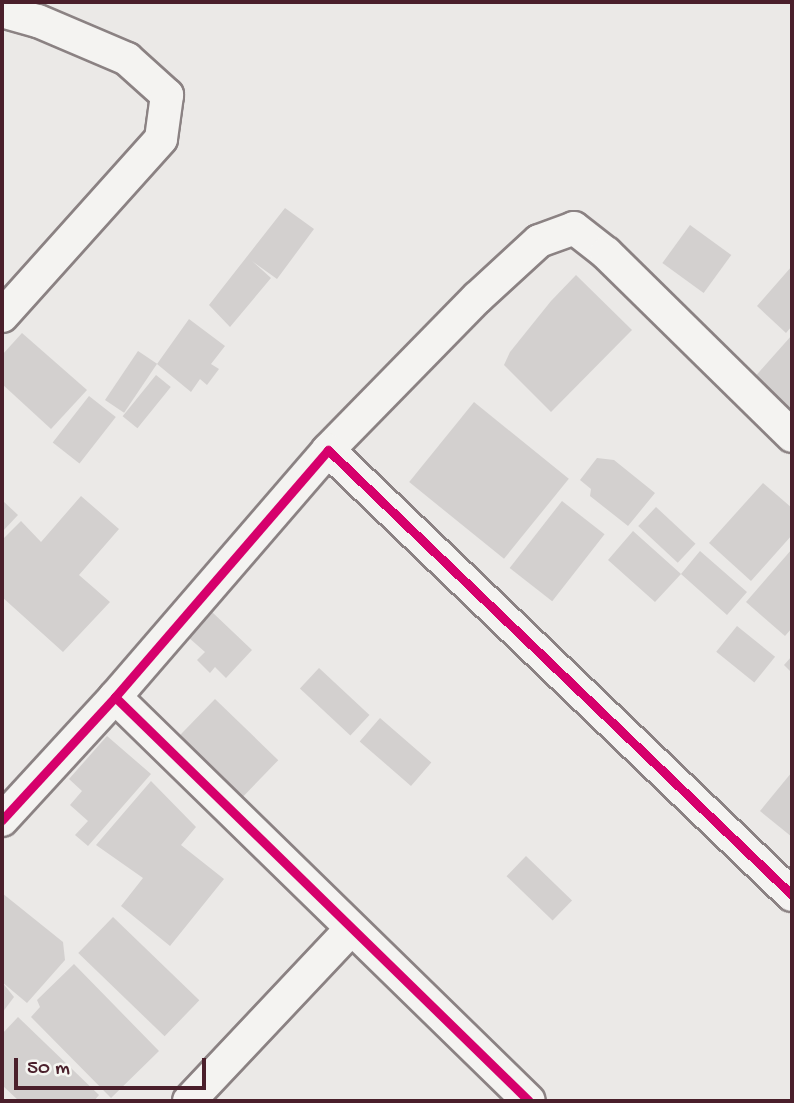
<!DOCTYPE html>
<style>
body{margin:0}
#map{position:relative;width:794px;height:1103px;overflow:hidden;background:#ebe9e7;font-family:"Gochi Hand",sans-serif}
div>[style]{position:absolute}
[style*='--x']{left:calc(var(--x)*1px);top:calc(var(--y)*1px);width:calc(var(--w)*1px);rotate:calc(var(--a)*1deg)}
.building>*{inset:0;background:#d3d0cf;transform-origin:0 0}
.roads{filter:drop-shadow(2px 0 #8b8283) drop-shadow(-2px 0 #8b8283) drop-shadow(0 2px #8b8283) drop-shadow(0 -2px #8b8283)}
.minor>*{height:32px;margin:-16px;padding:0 16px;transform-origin:16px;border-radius:16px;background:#f4f3f1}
.cycleway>*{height:9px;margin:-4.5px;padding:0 4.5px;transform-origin:4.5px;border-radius:4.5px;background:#d6006c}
span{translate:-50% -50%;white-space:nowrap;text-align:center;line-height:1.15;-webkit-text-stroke:7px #f6f6f2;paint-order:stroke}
.frame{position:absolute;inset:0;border:4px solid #4a1f2b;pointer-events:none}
.scale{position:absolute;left:14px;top:1058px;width:192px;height:32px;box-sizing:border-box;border:4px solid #4a1f2b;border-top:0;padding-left:9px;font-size:21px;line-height:24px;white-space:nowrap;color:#4a1f2b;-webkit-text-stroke:5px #f6f6f2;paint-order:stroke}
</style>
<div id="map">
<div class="building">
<div style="clip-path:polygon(285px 208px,314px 229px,277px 279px,252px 261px,271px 278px,230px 327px,209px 305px)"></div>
<div style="left:690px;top:225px;width:51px;height:47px;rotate:36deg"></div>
<div style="clip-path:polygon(792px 266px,792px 326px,786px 333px,757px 306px)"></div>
<div style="clip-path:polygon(576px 275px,632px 330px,551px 412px,504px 365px,510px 352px,551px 301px)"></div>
<div style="clip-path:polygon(189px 319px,225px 346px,211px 364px,219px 369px,207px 385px,200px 379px,191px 392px,157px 364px)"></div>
<div style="clip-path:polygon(22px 333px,87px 390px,51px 429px,2px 384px,2px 355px)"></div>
<div style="clip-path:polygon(792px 335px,792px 414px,752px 380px)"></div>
<div style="left:138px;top:351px;width:23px;height:59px;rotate:34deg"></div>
<div style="left:156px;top:375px;width:19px;height:53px;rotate:39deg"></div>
<div style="left:89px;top:396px;width:34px;height:59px;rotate:38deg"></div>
<div style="left:474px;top:402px;width:122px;height:103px;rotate:39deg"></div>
<div style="clip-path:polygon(597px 458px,614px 460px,655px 493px,628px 526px,590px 496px,591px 489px,580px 480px)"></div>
<div style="clip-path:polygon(763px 483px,792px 508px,792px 535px,751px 581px,709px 543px)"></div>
<div style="clip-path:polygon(81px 496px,119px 529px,79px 575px,110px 602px,63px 652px,2px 597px,2px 540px,21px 521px,41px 542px)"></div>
<div style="clip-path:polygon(2px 500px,18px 515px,2px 532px)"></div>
<div style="left:562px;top:501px;width:54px;height:85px;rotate:38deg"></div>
<div style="left:656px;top:507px;width:54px;height:26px;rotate:43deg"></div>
<div style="clip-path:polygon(633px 531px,681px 574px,700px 551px,747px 592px,727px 615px,681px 574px,655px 602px,608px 560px)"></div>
<div style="clip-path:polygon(792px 549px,792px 628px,785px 636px,746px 602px)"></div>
<div style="clip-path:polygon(212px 612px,252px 650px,226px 678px,215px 667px,210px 673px,197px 660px,205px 652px,188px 637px)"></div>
<div style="left:737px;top:626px;width:49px;height:33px;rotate:39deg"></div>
<div style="clip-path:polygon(792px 656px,792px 673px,784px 665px)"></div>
<div style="left:319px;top:668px;width:69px;height:28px;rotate:43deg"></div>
<div style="left:215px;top:699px;width:88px;height:62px;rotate:44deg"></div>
<div style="left:380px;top:718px;width:68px;height:31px;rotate:41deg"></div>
<div style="clip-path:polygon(107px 736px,151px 774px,88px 846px,75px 835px,88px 821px,70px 805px,82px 791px,69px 779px)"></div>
<div style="clip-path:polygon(792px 772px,792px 837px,760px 811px)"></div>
<div style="clip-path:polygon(151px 781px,196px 827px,181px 845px,224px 879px,170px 946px,121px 906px,143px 878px,96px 845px)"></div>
<div style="left:526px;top:856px;width:64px;height:28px;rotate:44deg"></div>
<div style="clip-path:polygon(2px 893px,63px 942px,65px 960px,27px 1003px,2px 982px)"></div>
<div style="left:113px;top:917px;width:120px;height:50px;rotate:44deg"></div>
<div style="clip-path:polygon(74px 964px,159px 1051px,111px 1098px,31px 1017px,40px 1007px,37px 1000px)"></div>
<div style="clip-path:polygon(2px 982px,14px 997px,2px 1013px)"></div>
<div style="clip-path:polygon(18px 1017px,99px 1095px,94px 1101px,19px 1101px,2px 1085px,2px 1034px)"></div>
</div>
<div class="roads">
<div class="minor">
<div style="--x:2;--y:11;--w:37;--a:16"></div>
<div style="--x:38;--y:21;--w:97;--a:23.1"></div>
<div style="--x:127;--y:59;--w:54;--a:42"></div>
<div style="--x:167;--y:95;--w:44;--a:97.8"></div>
<div style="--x:161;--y:139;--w:238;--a:131.9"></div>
<div style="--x:328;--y:450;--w:213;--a:-45.6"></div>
<div style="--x:477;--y:298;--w:84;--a:-42.6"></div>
<div style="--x:539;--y:241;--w:37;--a:-20"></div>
<div style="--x:574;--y:228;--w:41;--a:38"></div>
<div style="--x:606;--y:253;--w:261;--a:44.5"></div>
<div style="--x:115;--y:697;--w:326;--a:-49.2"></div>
<div style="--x:328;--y:450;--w:643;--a:43.8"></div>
<div style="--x:2;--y:820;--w:167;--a:-47.4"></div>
<div style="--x:115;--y:697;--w:578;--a:44.3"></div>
<div style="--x:189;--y:1101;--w:235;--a:-46.7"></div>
</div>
</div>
<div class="cycleway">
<div style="--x:115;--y:697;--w:326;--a:-49.2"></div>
<div style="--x:328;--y:450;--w:643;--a:43.8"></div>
<div style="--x:2;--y:820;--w:167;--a:-47.4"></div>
<div style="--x:115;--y:697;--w:578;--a:44.3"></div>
</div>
<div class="frame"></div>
<div class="scale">50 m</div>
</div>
